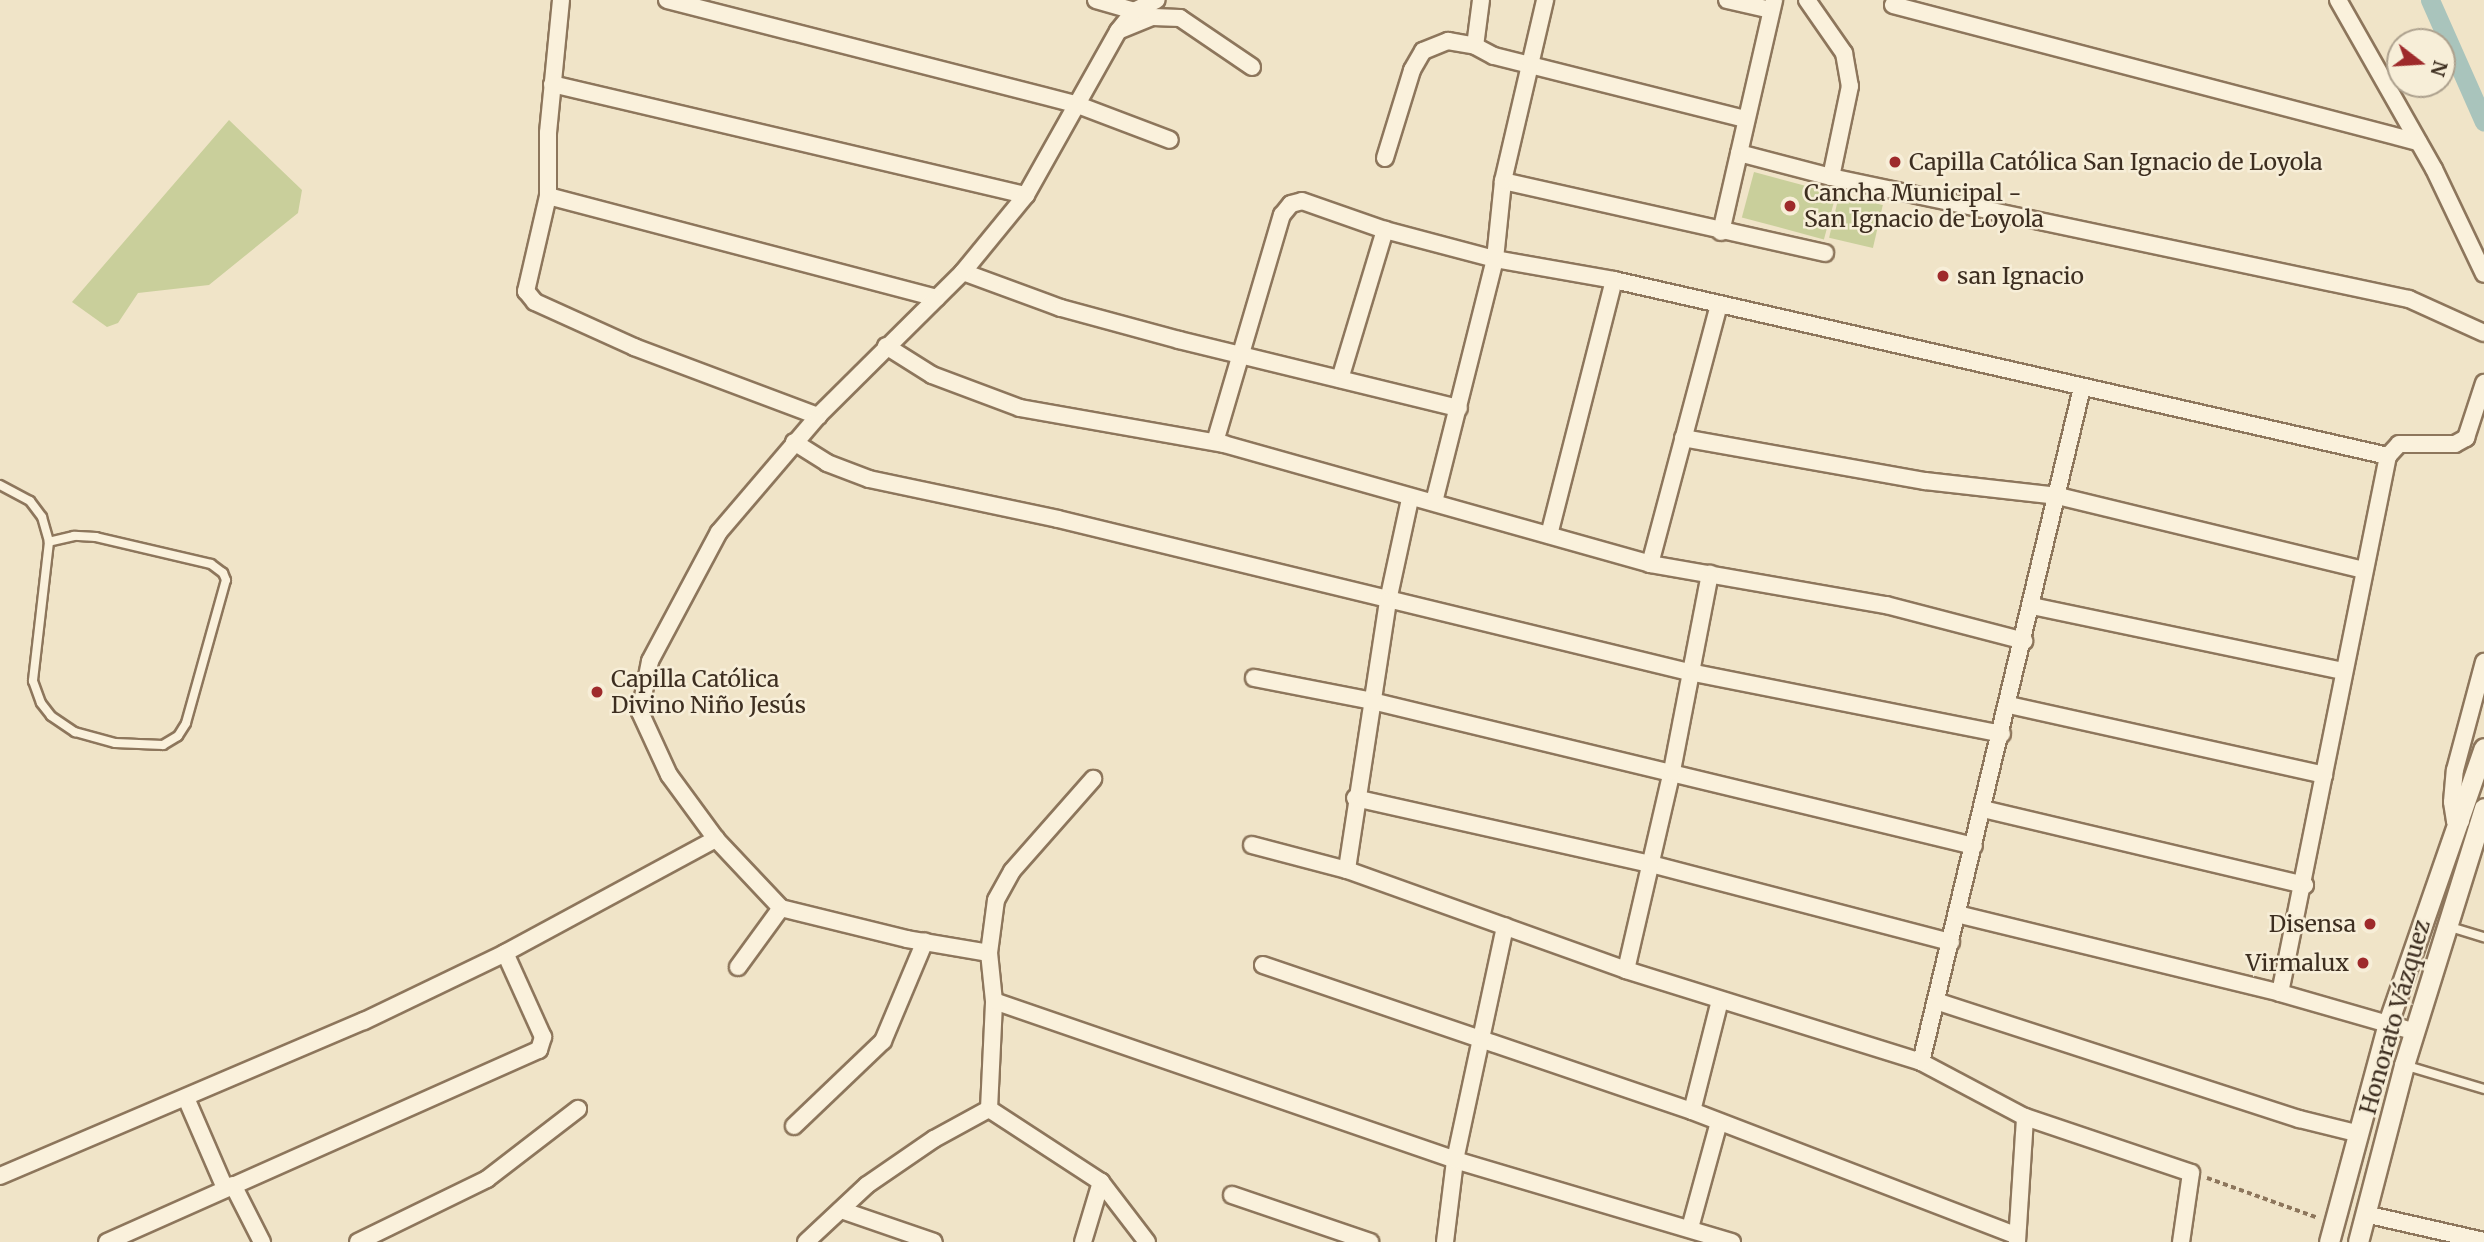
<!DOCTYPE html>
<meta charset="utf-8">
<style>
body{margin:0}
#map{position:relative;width:2484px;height:1242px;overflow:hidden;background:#f0e4c8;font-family:Merriweather,serif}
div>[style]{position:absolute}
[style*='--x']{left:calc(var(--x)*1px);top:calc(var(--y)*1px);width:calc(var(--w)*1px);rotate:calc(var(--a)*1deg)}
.green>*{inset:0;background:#c9cf9b;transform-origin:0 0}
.canal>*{height:19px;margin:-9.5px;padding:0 9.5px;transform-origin:9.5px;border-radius:9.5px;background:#a9c4bc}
.path>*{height:3.5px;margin-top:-1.75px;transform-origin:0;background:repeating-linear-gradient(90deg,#8d765c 0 5px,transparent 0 8.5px)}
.roads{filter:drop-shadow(2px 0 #8d765c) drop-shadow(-2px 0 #8d765c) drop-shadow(0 2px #8d765c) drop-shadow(0 -2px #8d765c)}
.service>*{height:8px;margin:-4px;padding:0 4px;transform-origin:4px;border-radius:4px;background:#faf1dc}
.minor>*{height:16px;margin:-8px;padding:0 8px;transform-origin:8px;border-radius:8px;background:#faf1dc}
.tertiary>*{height:19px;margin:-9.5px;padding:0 9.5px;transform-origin:9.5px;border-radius:9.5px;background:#faf1dc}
.dots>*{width:19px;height:19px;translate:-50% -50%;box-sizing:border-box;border:4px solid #f7eed8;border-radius:50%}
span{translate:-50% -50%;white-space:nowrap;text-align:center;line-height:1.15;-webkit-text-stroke:5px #f7eed8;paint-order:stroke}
.poi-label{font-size:23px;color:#3d2e20}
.left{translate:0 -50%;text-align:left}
.right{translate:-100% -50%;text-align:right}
.street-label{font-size:23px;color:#3d2e20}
.north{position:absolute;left:2386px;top:28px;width:70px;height:70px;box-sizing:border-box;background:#f7eed8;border:2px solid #ada18e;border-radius:50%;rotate:107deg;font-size:19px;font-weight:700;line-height:28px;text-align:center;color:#3d2e20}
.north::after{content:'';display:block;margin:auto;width:24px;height:32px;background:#9e2a2b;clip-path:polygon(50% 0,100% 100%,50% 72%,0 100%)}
</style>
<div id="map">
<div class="green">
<div style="clip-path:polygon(229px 120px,302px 190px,298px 213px,209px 285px,138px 293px,118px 323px,107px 327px,72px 302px)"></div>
<div style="left:1754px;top:172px;width:85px;height:47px;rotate:15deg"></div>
<div style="left:1839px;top:195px;width:45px;height:44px;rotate:13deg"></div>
</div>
<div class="canal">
<div style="--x:2430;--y:0;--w:133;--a:66.1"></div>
</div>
<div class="path">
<div style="--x:2207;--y:1178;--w:118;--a:19.8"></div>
</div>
<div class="roads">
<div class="service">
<div style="--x:0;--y:485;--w:34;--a:28"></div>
<div style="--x:30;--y:501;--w:20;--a:53"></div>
<div style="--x:42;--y:517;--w:26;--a:74"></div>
<div style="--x:49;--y:542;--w:140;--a:96.6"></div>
<div style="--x:33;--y:681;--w:23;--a:70"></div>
<div style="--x:41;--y:703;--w:16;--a:52"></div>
<div style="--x:51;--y:716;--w:29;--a:34"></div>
<div style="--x:75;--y:732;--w:41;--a:15.4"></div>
<div style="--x:115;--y:743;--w:48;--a:2.4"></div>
<div style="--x:163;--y:745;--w:17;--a:-31"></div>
<div style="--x:178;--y:736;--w:15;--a:-58"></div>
<div style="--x:186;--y:723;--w:148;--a:-74.4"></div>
<div style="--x:226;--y:580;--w:8;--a:-113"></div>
<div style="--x:223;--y:573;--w:15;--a:-143"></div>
<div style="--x:211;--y:564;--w:118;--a:-166.8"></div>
<div style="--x:96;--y:537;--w:22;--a:-177"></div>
<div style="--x:74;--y:536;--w:26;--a:167"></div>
<div style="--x:2447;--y:926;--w:39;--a:17"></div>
<div style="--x:2404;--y:1065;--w:84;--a:16.7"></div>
</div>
<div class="minor">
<div style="--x:561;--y:0;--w:134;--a:95.6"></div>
<div style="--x:548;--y:133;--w:63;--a:90"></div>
<div style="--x:548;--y:196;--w:98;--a:103"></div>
<div style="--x:526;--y:291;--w:14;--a:51"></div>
<div style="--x:535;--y:302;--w:109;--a:24.4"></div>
<div style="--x:634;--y:347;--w:197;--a:20.6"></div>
<div style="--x:667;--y:0;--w:424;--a:14.3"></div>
<div style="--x:1078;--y:105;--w:98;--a:20.8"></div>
<div style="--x:1096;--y:0;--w:40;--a:16"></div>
<div style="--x:1481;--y:0;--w:46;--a:97.4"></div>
<div style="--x:1475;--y:46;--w:21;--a:28"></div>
<div style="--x:1494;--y:56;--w:258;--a:14.1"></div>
<div style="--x:1727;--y:0;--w:45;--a:12.8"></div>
<div style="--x:1807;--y:0;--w:65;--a:55.1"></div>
<div style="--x:1844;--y:53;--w:34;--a:80"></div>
<div style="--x:1850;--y:86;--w:93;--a:101.8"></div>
<div style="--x:2338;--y:0;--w:194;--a:60.4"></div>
<div style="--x:2434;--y:169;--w:116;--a:64.5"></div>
<div style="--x:1893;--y:5;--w:543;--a:14.63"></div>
<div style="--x:1120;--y:30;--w:35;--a:-22"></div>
<div style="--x:1153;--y:17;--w:27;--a:2"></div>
<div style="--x:1180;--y:18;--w:87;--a:34.2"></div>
<div style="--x:552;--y:84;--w:487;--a:13.2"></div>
<div style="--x:1739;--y:153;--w:95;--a:14.6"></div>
<div style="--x:1831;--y:177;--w:591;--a:11.92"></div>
<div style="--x:2409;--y:299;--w:82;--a:24.4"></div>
<div style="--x:1385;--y:158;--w:92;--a:-72.9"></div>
<div style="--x:1412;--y:70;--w:22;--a:-60"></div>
<div style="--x:1423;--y:51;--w:27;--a:-22"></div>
<div style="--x:1448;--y:41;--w:27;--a:10"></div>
<div style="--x:1503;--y:181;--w:330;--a:12.6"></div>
<div style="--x:548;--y:196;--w:402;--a:14.7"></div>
<div style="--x:1721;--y:232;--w:238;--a:-77.1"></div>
<div style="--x:963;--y:272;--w:104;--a:20.2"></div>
<div style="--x:1061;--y:308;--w:122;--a:15.2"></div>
<div style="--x:1179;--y:340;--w:288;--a:13.7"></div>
<div style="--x:886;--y:346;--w:54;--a:32.2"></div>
<div style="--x:932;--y:375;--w:94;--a:20.6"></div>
<div style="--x:1020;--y:408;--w:207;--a:10"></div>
<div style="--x:1224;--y:444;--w:443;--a:15.7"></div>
<div style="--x:1650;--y:564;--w:240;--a:9.9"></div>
<div style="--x:1886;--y:605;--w:143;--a:14.6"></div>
<div style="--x:1340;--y:379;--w:156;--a:-73.2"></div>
<div style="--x:1683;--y:438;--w:246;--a:10.1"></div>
<div style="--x:1925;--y:481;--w:134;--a:6.4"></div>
<div style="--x:2058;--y:496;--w:315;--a:13.6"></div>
<div style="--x:794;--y:442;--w:39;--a:32"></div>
<div style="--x:827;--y:463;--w:45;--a:20.9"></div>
<div style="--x:869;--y:479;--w:193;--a:11.9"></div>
<div style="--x:1058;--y:519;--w:649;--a:13.63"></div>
<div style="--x:1689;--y:672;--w:319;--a:11.2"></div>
<div style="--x:1215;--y:442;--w:237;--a:-73.6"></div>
<div style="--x:1282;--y:215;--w:14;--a:-51"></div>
<div style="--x:1291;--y:204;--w:11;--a:-15"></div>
<div style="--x:1302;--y:201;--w:88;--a:19.3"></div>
<div style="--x:1385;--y:230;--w:114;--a:14.8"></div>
<div style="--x:1495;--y:259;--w:121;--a:10"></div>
<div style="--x:1614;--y:280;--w:794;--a:12.81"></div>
<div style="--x:1410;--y:499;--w:104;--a:102.2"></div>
<div style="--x:1388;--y:601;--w:272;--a:98.7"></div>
<div style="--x:1347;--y:870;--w:296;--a:19.7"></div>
<div style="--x:1626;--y:970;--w:309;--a:17.3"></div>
<div style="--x:1921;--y:1062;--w:118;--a:27.9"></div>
<div style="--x:2025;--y:1117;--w:175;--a:18.6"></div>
<div style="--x:2191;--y:1173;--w:70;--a:98.2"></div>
<div style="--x:1434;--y:502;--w:251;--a:-75.9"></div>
<div style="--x:1495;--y:259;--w:78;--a:-84.1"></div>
<div style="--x:1503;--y:181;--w:186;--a:-76.9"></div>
<div style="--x:1549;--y:535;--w:263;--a:-75.7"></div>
<div style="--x:1650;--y:564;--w:269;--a:-75.1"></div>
<div style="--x:2032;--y:606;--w:317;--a:11.8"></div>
<div style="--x:1254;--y:678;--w:120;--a:11"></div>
<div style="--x:1372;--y:701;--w:619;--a:13.54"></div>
<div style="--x:2009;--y:705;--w:323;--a:12.5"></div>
<div style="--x:1355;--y:798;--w:303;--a:12.6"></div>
<div style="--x:1651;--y:864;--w:310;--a:14.6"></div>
<div style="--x:1983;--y:809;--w:331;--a:13.3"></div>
<div style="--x:2461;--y:821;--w:6;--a:180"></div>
<div style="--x:2455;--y:821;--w:19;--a:-99"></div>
<div style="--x:2452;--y:802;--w:32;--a:-85"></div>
<div style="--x:2455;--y:770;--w:112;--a:-75"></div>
<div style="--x:1252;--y:845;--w:98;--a:14.7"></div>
<div style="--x:1957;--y:914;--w:333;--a:13.7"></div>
<div style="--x:2280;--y:993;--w:141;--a:16"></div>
<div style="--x:989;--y:953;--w:53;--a:-82.5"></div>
<div style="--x:996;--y:900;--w:33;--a:-61"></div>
<div style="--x:1012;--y:871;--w:123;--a:-48.6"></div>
<div style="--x:1263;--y:965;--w:453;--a:18.8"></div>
<div style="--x:1692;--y:1111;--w:348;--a:21"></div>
<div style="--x:738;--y:967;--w:73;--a:-53.9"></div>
<div style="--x:1626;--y:970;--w:204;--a:-77"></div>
<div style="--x:1672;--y:771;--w:201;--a:-79.1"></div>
<div style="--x:2280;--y:993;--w:548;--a:-78.63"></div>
<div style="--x:2388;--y:456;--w:16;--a:-47"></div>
<div style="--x:2399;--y:444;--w:56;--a:0"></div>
<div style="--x:2455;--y:444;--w:13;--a:-29"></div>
<div style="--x:2466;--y:438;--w:58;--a:-71.9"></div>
<div style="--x:994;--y:1001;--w:488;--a:19"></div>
<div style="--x:1455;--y:1160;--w:289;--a:16.5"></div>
<div style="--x:1936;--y:1001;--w:382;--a:18"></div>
<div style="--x:2299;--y:1119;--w:59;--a:13.8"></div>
<div style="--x:1921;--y:1062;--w:693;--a:-76.57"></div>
<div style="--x:186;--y:1098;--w:98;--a:66.6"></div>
<div style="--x:1692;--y:1111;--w:114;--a:-75.8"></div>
<div style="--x:794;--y:1126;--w:123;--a:-43.7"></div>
<div style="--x:883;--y:1041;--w:108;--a:-67.2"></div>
<div style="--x:0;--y:1176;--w:396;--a:-23.1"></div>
<div style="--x:364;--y:1021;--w:157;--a:-25.7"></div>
<div style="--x:505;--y:953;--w:240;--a:-28.4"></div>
<div style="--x:233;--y:1185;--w:64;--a:63"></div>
<div style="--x:1232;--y:1195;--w:146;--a:18.8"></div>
<div style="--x:841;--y:1210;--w:98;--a:19"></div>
<div style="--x:2365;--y:1214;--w:122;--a:12.8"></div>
<div style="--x:1690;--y:1228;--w:110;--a:-74.7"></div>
<div style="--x:107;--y:1242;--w:473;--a:-24"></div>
<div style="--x:539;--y:1050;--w:14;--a:-73"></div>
<div style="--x:543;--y:1037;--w:92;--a:-114.3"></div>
<div style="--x:358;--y:1242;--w:144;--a:-26"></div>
<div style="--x:487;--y:1179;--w:115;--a:-37.6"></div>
<div style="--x:806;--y:1242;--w:83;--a:-43.1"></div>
<div style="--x:867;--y:1185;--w:81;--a:-34.5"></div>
<div style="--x:934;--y:1139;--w:63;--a:-28.6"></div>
<div style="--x:1083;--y:1242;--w:63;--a:-73.3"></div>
<div style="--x:1147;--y:1242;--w:76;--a:-127.5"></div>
<div style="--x:1101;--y:1182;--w:134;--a:-146.9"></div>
<div style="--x:989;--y:1109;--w:108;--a:-87.3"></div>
<div style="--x:994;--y:1001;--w:48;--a:-95.9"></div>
<div style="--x:989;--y:953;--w:83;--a:-170.3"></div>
<div style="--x:907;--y:939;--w:130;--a:-166.2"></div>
<div style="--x:781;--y:908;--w:95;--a:-133.3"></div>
<div style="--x:716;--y:839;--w:79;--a:-126.3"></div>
<div style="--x:669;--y:775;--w:69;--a:-114.7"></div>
<div style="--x:640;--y:712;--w:52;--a:-78.9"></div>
<div style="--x:650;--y:661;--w:146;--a:-61.9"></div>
<div style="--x:719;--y:532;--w:153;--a:-49.5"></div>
<div style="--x:818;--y:416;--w:204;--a:-44.8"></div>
<div style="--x:963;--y:272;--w:99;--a:-50.7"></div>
<div style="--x:1026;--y:195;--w:188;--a:-60.7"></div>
<div style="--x:1118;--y:31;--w:26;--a:-51"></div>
<div style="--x:1134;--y:11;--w:25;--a:-26"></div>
<div style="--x:1445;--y:1242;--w:83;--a:-83"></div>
<div style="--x:1455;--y:1160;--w:239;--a:-77.9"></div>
<div style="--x:2017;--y:1242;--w:125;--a:-86.3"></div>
</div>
<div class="tertiary">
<div style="--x:2329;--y:1242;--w:227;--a:-74.9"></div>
<div style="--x:2388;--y:1023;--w:291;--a:-70.8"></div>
<div style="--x:2358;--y:1242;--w:183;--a:-75.4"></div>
<div style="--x:2404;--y:1065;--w:269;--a:-72.7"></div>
</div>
</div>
<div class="dots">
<div style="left:1895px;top:162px;background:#9e2a2b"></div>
<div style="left:1790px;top:206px;background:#9e2a2b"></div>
<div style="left:1943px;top:276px;background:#9e2a2b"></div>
<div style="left:597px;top:692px;background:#9e2a2b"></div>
<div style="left:2370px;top:924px;background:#9e2a2b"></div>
<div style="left:2363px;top:963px;background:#9e2a2b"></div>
</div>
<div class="poi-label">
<span class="left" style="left:1909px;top:162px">Capilla Católica San Ignacio de Loyola</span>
<span class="left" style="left:1804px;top:206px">Cancha Municipal -<br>San Ignacio de Loyola</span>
<span class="left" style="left:1957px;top:276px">san Ignacio</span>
<span class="left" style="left:611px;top:692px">Capilla Católica<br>Divino Niño Jesús</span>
<span class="right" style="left:2356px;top:924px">Disensa</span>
<span class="right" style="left:2349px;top:963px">Virmalux</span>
</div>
<div class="street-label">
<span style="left:2395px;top:1017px;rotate:-74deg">Honorato Vázquez</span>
</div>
<div class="north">N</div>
</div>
